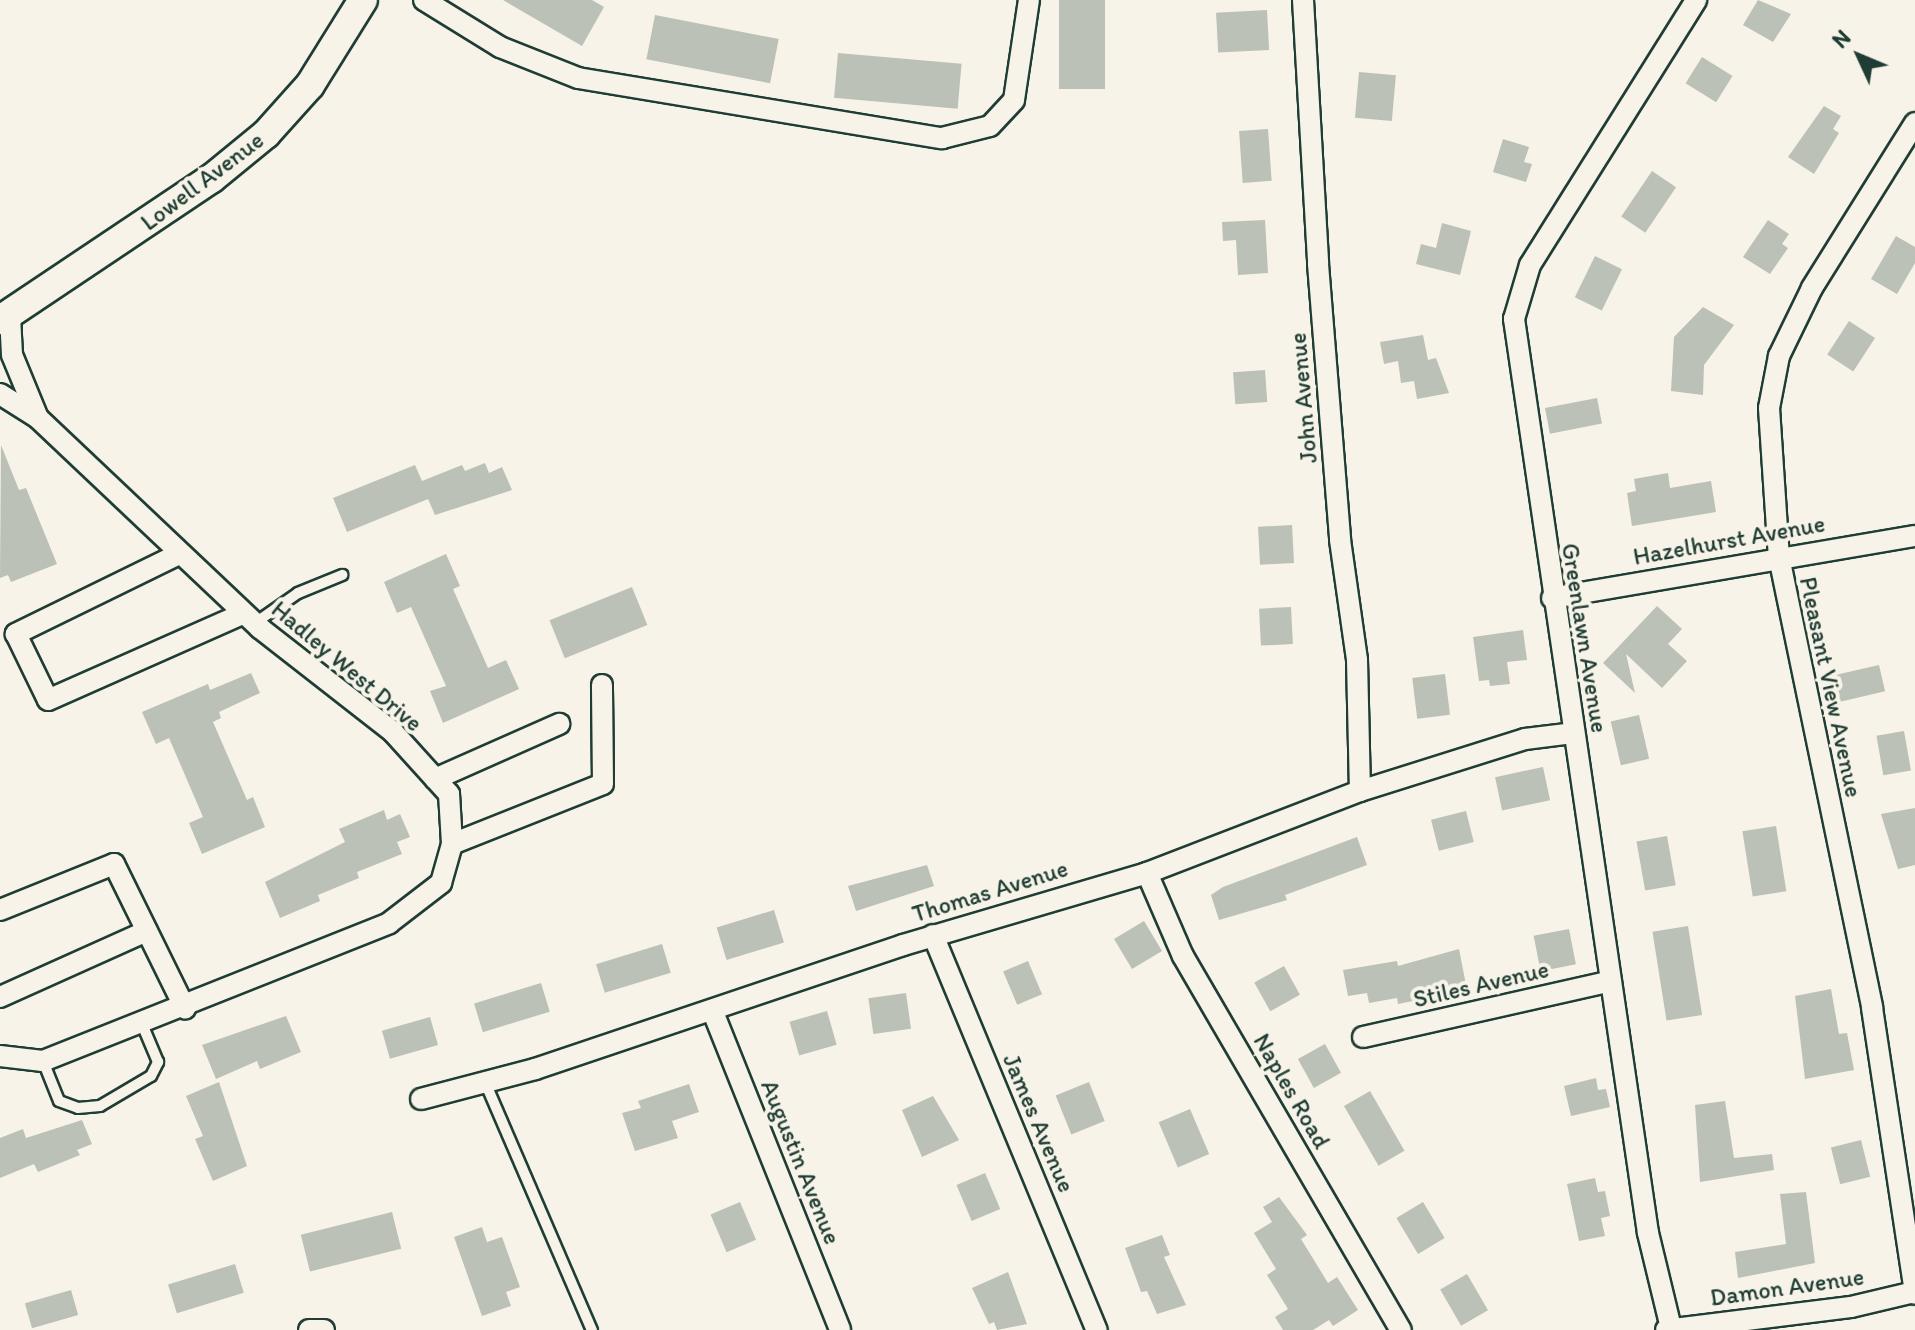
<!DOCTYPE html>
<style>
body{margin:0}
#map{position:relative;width:1915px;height:1330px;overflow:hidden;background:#f7f3e8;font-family:Itim,sans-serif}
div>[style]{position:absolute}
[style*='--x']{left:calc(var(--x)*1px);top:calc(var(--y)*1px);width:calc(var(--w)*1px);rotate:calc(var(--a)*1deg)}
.building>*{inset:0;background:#bbc1b6;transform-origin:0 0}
.roads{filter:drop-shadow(2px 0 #1f3d34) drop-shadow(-2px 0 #1f3d34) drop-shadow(0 2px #1f3d34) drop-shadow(0 -2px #1f3d34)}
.lane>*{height:10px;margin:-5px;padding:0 5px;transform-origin:5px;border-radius:5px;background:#f7f3e8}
.street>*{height:20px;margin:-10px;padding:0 10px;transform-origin:10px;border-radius:10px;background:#f7f3e8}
.secondary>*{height:28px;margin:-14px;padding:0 14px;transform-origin:14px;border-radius:14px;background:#f7f3e8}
span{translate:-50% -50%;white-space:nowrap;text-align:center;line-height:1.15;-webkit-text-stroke:8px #f7f3e8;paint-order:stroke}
.street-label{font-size:24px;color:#1f3d34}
.north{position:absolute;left:1819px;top:16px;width:80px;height:80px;-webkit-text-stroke:6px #f7f3e8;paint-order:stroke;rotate:314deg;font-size:22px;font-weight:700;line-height:32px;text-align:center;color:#1f3d34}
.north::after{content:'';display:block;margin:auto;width:28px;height:36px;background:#1f3d34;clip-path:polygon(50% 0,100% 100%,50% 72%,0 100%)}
</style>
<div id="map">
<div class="building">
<div style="clip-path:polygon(503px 0,592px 0,604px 7px,582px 46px)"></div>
<div style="left:1059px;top:0;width:46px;height:89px"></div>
<div style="clip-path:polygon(1758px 0,1791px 14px,1773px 42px,1743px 25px)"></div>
<div style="left:1267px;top:10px;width:40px;height:51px;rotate:87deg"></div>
<div style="left:655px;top:15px;width:126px;height:45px;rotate:11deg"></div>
<div style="left:838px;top:53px;width:124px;height:45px;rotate:5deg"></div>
<div style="left:1702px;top:57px;width:36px;height:31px;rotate:32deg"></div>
<div style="left:1359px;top:72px;width:37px;height:46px;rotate:5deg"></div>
<div style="clip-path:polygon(1824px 106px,1841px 116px,1833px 129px,1839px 133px,1814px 174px,1788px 157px)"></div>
<div style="left:1268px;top:129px;width:52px;height:29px;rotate:86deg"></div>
<div style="clip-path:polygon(1503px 139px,1529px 147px,1524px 162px,1532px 164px,1526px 182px,1493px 172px)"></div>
<div style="left:1652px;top:171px;width:29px;height:55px;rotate:34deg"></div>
<div style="clip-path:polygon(1265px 220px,1268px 273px,1238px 275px,1236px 240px,1223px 241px,1222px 222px)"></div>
<div style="clip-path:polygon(1768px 220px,1789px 234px,1782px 244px,1788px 248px,1770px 274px,1743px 257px)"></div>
<div style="clip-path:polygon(1442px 223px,1471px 231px,1460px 275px,1416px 264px,1421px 244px,1436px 248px)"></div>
<div style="clip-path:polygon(1896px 236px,1915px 247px,1915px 263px,1897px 294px,1871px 279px)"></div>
<div style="left:1595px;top:256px;width:30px;height:46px;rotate:26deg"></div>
<div style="clip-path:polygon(1703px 307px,1734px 325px,1704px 365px,1703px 395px,1671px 391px,1674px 337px)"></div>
<div style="left:1849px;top:321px;width:31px;height:40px;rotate:33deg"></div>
<div style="clip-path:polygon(1423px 335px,1428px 360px,1436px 358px,1449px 393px,1417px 399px,1414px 381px,1401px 383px,1398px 361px,1384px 364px,1380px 342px)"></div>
<div style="left:1265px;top:370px;width:32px;height:32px;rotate:86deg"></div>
<div style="left:1597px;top:398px;width:26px;height:53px;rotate:79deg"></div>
<div style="clip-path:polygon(1px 445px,19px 490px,26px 488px,57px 564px,11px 582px,8px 575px,0 578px)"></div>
<div style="clip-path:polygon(485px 463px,489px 473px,502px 467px,512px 490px,435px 515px,428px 499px,347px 532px,333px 498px,415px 465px,422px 481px,462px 465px,465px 471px)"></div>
<div style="clip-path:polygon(1668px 473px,1670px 488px,1711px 481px,1716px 512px,1632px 526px,1627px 493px,1636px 491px,1634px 479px)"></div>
<div style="left:1292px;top:525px;width:38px;height:34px;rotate:87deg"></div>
<div style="clip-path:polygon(446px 554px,460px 586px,453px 589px,488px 668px,506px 660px,519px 689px,443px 723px,430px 691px,446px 686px,411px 607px,397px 613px,384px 582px)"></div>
<div style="left:632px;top:587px;width:41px;height:89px;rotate:68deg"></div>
<div style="clip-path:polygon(1657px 606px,1682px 629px,1668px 644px,1687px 661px,1662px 688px,1626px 654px,1635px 693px,1603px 663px)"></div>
<div style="left:1291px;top:607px;width:37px;height:32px;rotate:87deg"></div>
<div style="clip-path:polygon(1523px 630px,1527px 660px,1507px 662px,1510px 684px,1490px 686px,1489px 680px,1479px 681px,1473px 637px)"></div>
<div style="left:1879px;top:665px;width:27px;height:46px;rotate:77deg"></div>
<div style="clip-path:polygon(251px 673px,260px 693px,219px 712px,221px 718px,213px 722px,247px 800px,253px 797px,265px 827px,202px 854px,189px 823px,203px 817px,169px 738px,156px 744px,142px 712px,208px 684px,210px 690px)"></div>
<div style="left:1445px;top:674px;width:41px;height:33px;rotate:83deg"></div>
<div style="left:1639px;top:715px;width:45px;height:29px;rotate:77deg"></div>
<div style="left:1904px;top:731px;width:40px;height:28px;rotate:80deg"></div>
<div style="left:1543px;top:767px;width:34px;height:49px;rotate:78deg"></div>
<div style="clip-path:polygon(1915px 808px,1915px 865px,1898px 869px,1881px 814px)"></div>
<div style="clip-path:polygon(384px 810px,387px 820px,400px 814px,410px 837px,397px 842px,402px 854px,357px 872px,359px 878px,318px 895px,320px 901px,280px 918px,265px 882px,345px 842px,339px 829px)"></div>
<div style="left:1466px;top:811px;width:32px;height:36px;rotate:76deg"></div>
<div style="left:1776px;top:826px;width:66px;height:34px;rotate:81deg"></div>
<div style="left:1667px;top:836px;width:50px;height:31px;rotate:80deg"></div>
<div style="clip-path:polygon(1357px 837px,1367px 865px,1285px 895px,1287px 900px,1219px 920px,1211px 895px,1223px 887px)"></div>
<div style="clip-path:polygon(927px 865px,934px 886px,856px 911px,848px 886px)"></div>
<div style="left:774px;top:910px;width:34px;height:60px;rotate:73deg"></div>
<div style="left:1144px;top:921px;width:35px;height:35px;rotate:59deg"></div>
<div style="left:1688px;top:926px;width:90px;height:36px;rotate:81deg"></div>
<div style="left:1569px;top:929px;width:36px;height:36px;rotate:79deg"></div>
<div style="left:662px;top:944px;width:30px;height:69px;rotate:73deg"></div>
<div style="clip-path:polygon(1459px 949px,1467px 990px,1398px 1004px,1397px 998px,1369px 1003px,1367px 993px,1348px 996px,1343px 970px,1397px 961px,1398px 966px)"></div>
<div style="left:1028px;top:961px;width:36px;height:27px;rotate:67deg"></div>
<div style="left:1284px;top:966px;width:33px;height:34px;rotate:61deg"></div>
<div style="left:541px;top:983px;width:30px;height:70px;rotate:73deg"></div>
<div style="clip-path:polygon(1831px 989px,1839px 1034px,1847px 1033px,1854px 1070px,1805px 1079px,1795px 996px)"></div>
<div style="left:906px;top:993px;width:36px;height:38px;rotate:82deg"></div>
<div style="left:827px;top:1011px;width:35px;height:39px;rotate:74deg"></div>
<div style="clip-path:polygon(286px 1016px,301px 1052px,260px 1069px,257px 1061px,216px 1079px,202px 1045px)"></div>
<div style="left:430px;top:1017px;width:29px;height:50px;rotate:74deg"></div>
<div style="left:1325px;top:1044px;width:33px;height:31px;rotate:61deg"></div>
<div style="clip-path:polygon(1596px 1078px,1598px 1090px,1606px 1089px,1610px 1107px,1571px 1116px,1564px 1086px)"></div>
<div style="clip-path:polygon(219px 1082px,247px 1166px,213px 1181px,195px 1139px,203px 1136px,186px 1096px)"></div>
<div style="left:1089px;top:1082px;width:42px;height:36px;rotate:68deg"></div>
<div style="clip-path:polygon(689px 1084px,699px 1112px,672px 1121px,678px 1138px,635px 1151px,622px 1113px,641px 1108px,638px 1101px)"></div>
<div style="left:1370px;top:1091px;width:69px;height:30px;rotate:60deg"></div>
<div style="clip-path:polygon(933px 1096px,959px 1140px,922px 1157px,902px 1110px)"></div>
<div style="clip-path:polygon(1725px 1101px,1734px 1158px,1772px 1154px,1774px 1170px,1700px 1182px,1695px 1105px)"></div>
<div style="left:1190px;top:1109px;width:49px;height:34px;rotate:67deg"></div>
<div style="clip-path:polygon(82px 1120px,92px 1144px,77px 1150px,80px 1155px,38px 1172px,34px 1164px,0 1178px,0 1138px,23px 1129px,26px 1138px)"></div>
<div style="left:1861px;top:1140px;width:38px;height:31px;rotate:76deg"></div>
<div style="left:985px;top:1173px;width:39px;height:31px;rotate:67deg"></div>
<div style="clip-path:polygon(1595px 1178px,1598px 1192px,1605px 1191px,1610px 1216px,1601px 1218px,1605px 1236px,1579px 1241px,1567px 1184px)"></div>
<div style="clip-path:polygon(1806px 1192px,1815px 1263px,1738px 1278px,1735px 1252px,1786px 1244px,1780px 1194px)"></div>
<div style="clip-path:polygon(1279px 1197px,1307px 1235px,1301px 1239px,1328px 1283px,1337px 1277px,1358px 1310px,1333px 1326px,1329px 1320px,1313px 1330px,1283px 1330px,1275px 1317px,1288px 1309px,1267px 1275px,1276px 1269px,1254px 1233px,1272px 1222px,1263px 1207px)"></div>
<div style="left:740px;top:1202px;width:41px;height:32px;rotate:67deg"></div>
<div style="left:1423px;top:1202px;width:42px;height:31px;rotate:59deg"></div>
<div style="left:392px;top:1212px;width:38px;height:94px;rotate:76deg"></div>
<div style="clip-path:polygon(482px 1227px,487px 1242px,502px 1237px,520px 1287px,506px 1292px,511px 1306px,482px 1316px,454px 1237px)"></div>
<div style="clip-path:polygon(1162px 1235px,1170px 1255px,1164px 1257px,1186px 1305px,1157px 1314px,1147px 1291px,1141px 1292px,1125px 1248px)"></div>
<div style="left:235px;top:1264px;width:30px;height:70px;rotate:73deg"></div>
<div style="clip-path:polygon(1008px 1272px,1027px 1324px,997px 1330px,994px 1322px,989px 1324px,972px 1288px)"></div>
<div style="left:1467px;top:1274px;width:42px;height:31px;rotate:60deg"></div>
<div style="left:71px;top:1290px;width:26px;height:48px;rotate:74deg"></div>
</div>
<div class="roads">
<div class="lane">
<div style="--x:255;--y:623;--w:52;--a:-34.9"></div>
<div style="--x:298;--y:593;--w:48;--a:-22.2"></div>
<div style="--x:43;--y:1061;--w:43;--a:68.2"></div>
<div style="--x:59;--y:1101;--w:20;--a:20"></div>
<div style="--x:78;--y:1108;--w:22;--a:-5"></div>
<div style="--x:100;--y:1106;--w:59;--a:-30.5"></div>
<div style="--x:151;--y:1076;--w:16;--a:-63"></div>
<div style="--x:158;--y:1062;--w:41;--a:-112.8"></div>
<div style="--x:485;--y:1082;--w:270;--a:66.7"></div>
</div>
<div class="street">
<div style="--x:424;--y:0;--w:89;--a:31.7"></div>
<div style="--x:500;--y:47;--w:84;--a:21.7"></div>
<div style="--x:578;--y:78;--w:369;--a:9.4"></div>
<div style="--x:942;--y:138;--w:49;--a:-14"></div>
<div style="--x:990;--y:126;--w:35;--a:-47"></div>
<div style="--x:1014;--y:100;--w:101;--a:-81.5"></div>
<div style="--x:1303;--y:0;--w:264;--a:86.7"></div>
<div style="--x:1318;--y:264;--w:277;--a:85.4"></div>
<div style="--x:1340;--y:540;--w:121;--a:81.9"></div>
<div style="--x:1357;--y:660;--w:131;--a:88.7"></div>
<div style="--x:1915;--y:123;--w:195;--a:122"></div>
<div style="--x:1812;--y:288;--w:76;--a:115.9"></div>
<div style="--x:1779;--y:356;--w:53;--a:100.9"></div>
<div style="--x:1769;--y:408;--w:149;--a:86.2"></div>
<div style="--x:1779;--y:557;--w:460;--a:78.3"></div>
<div style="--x:1872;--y:1008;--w:289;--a:81.4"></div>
<div style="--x:0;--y:394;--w:45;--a:32.3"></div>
<div style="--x:38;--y:418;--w:68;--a:-112.4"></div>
<div style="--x:12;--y:355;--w:40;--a:-92.9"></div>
<div style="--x:179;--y:554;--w:182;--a:153.9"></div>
<div style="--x:16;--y:634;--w:73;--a:64.1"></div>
<div style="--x:48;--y:700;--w:214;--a:-23.9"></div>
<div style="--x:1552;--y:598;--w:368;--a:-9.7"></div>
<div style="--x:435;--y:779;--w:136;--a:-23.9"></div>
<div style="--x:452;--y:844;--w:162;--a:-21.7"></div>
<div style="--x:603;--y:784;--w:99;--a:-90.6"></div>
<div style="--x:1147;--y:873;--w:90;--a:66.6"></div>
<div style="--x:1183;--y:956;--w:433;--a:59.8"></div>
<div style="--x:0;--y:910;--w:123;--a:-22"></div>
<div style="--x:114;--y:864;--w:161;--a:63.8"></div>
<div style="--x:933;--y:935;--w:428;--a:67.5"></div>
<div style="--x:0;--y:997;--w:161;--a:-24.2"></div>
<div style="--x:713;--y:1012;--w:342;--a:68.2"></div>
<div style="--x:1363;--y:1037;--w:254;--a:-12.7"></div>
<div style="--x:0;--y:1056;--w:43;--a:6.6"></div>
<div style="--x:43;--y:1061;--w:373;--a:-21.7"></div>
<div style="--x:389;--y:923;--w:66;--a:-37.6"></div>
<div style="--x:441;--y:883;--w:41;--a:-74.2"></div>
<div style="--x:452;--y:844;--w:50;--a:-93.4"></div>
<div style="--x:449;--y:794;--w:84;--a:-132.1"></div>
<div style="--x:393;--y:732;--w:169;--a:-142"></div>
<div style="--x:260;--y:628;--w:306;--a:-136.6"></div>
<div style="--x:421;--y:1099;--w:118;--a:-14.7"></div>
<div style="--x:535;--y:1069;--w:388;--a:-18.6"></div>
<div style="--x:903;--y:945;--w:254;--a:-16.4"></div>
<div style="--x:1147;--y:873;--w:228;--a:-21.1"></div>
<div style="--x:1360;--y:791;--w:173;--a:-17.5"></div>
<div style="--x:1525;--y:739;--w:48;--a:-7.1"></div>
<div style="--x:1671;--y:1328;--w:98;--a:-103.6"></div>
<div style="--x:1648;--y:1233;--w:924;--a:-98.34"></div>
<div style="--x:1514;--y:319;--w:56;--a:-73.5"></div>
<div style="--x:1530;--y:265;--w:313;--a:-57.9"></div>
<div style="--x:309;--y:1330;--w:15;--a:0"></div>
<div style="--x:1666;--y:1330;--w:186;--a:-7.1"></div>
<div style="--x:1851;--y:1307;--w:65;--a:-13.4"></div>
</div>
<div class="secondary">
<div style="--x:0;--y:320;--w:254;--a:-33.8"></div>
<div style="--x:211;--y:179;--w:71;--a:-39.3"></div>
<div style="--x:266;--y:134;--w:66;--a:-48.1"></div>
<div style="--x:310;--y:85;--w:100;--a:-58.1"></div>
</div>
</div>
<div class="street-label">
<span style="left:202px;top:181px;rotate:-37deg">Lowell Avenue</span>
<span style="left:1303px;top:398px;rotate:-95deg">John Avenue</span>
<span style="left:1729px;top:540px;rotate:-10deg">Hazelhurst Avenue</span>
<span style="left:1585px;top:638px;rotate:81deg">Greenlawn Avenue</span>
<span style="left:347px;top:666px;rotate:40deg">Hadley West Drive</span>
<span style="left:1831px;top:687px;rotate:78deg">Pleasant View Avenue</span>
<span style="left:990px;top:891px;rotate:-17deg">Thomas Avenue</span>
<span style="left:1481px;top:984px;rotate:-13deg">Stiles Avenue</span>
<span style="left:1292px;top:1091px;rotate:60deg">Naples Road</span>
<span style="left:1039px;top:1123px;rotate:67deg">James Avenue</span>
<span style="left:801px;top:1162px;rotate:68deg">Augustin Avenue</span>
<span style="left:1787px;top:1287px;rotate:-8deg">Damon Avenue</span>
</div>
<div class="north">N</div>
</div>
